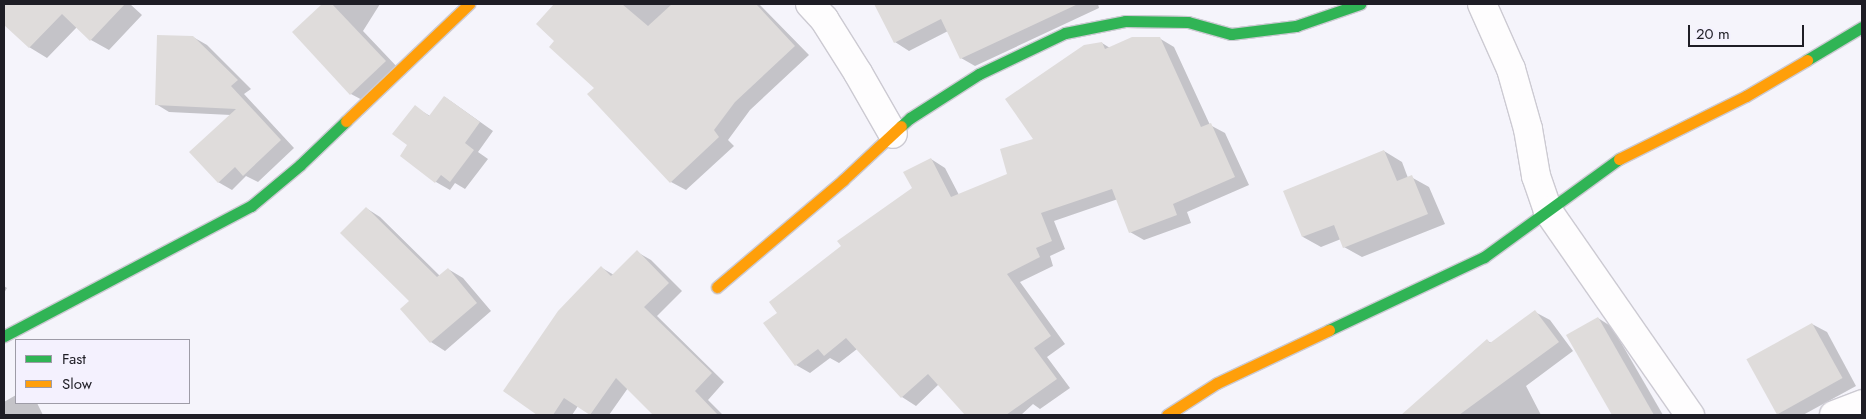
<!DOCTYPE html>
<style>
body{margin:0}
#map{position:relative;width:1866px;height:419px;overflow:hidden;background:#f5f4fb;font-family:Jost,sans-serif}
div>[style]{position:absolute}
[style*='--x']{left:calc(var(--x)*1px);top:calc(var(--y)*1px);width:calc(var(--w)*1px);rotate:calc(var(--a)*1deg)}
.shadow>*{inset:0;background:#0003}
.building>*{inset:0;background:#dfdcdb;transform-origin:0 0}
.roads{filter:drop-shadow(1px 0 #cccad2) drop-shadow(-1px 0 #cccad2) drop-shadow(0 1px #cccad2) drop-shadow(0 -1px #cccad2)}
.street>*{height:28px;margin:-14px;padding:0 14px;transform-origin:14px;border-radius:14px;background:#fefdfe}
.fast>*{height:11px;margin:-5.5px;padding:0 5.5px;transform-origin:5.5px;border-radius:5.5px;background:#30b455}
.slow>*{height:11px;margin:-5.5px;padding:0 5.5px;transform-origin:5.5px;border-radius:5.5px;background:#ff9f0a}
span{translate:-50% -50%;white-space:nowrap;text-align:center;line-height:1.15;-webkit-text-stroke:4px #f4f1fe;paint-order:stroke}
.frame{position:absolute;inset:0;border:5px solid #1e1d25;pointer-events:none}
.legend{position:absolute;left:15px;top:339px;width:175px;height:65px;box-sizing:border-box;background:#f4f1fe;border:1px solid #9e9ca7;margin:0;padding:6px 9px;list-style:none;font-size:15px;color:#1e1d25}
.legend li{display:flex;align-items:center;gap:10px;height:25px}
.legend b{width:25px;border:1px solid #9e9ca7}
.scale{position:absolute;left:1688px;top:25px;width:116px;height:22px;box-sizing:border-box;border:2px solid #1e1d25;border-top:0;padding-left:6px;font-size:15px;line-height:18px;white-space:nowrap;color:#1e1d25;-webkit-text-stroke:4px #f4f1fe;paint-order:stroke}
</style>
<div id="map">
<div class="shadow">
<div style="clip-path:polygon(4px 4px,130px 4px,142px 15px,109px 50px,91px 40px,77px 27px,47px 58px,29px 47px,4px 23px)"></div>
<div style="clip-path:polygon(324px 4px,380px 4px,363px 31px,400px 70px,366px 102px,351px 94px,293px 32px)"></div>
<div style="clip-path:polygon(556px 4px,759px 4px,809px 55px,750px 110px,728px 140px,734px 146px,686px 190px,671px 182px,596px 88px,555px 41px,537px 24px)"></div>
<div style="clip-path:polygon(875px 4px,947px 4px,953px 15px,984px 4px,1098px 4px,1099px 8px,975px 66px,961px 58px,948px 31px,909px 51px,895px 42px)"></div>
<div style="clip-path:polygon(193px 37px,207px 45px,251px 89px,244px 94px,294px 148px,258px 182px,246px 176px,232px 190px,218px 182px,231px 115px,169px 112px,156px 104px)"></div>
<div style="clip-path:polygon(1159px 38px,1174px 47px,1210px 125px,1225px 133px,1249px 185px,1187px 212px,1191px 223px,1144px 240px,1130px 232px,1118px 199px,1054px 221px,1065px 249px,1050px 256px,1053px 266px,1020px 282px,1065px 344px,1047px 357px,1070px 388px,1040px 409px,1033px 404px,1021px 415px,967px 415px,939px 384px,916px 406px,902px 397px,857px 349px,839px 363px,830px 358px,810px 373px,796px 365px,779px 313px,913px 189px,931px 159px,945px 168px,959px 195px,1009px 175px,1102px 43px,1110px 48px)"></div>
<div style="clip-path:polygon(445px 97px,493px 131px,478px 152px,488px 159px,465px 189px,455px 183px,450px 190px,436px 182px,409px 145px,415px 107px,430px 116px)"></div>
<div style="clip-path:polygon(1384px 151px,1402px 162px,1408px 178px,1411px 177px,1429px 187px,1445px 224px,1362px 257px,1344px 247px,1341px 239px,1321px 247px,1303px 237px,1285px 191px)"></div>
<div style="clip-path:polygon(366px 208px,380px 217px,440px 276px,448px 269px,463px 278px,491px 311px,445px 351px,431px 342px)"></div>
<div style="clip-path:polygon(637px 252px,651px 260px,682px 291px,657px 316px,724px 382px,708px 400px,723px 415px,654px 415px,628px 388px,609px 415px,592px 415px,578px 406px,572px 415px,539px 415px,504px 391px,602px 268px,614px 275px)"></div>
<div style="clip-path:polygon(4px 286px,7px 288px,4px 293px)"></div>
<div style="clip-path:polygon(1535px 312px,1550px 320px,1573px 351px,1526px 386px,1541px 415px,1403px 415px,1487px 341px,1492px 343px)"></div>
<div style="clip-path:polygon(1598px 318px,1612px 327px,1663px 415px,1613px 415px,1568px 335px)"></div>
<div style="clip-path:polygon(1812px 324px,1827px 332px,1856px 386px,1803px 415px,1781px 415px,1777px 413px,1748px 360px)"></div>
<div style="clip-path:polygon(16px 395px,16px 403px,37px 403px,43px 415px,4px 415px,4px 402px)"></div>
</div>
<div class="building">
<div style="clip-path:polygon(4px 4px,125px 4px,90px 41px,62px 14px,29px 48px,4px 25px)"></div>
<div style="clip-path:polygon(322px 4px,332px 4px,386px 61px,350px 95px,292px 32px)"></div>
<div style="clip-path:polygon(554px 4px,622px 4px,648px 26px,672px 4px,756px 4px,795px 46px,735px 102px,714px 130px,719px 137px,670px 183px,587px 94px,594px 88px,549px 47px,554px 41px,536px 24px)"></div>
<div style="clip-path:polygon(874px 4px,1078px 4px,960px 59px,941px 19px,894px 43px)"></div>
<div style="clip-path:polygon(157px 35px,193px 36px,238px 80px,231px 86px,281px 140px,243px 176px,235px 167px,218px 183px,189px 152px,236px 109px,155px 105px)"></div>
<div style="clip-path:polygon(1132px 37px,1160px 37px,1201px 127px,1211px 123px,1235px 177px,1173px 204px,1177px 215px,1129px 233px,1112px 189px,1041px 213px,1052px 241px,1036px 248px,1040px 257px,1007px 274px,1051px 336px,1034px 348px,1057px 379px,1006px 415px,965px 415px,928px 374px,901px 398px,846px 338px,824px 356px,818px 349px,795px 366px,763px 323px,777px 313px,769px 302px,841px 246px,837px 241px,912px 188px,903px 172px,931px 158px,951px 197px,1007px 174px,1000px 149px,1033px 139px,1005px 99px,1084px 45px,1102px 42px,1105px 49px)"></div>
<div style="clip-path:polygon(444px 96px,480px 122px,465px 143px,474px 150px,450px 182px,441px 175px,435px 183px,400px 156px,407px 145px,392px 134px,415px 105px,429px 116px)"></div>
<div style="clip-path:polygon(1384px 150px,1397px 181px,1412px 175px,1428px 214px,1343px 248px,1334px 225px,1302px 237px,1283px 191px)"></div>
<div style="clip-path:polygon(366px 207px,437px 277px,448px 268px,477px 303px,430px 343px,400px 309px,409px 301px,340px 233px)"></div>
<div style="clip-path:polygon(637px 250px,669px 283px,644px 307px,712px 373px,695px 391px,718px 415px,653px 415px,616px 378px,590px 415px,564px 398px,553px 415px,537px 415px,503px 391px,558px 311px,601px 266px,611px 276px)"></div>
<div style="clip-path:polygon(1535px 310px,1559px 342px,1459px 415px,1401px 415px,1487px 339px,1490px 343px)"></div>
<div style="clip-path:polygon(1598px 317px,1654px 415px,1612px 415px,1566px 335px)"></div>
<div style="left:1812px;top:323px;width:63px;height:75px;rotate:61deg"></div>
</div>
<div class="roads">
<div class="street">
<div style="--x:810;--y:4;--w:21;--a:47"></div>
<div style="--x:824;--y:19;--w:64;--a:57.8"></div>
<div style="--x:858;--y:73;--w:70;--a:60.2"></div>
<div style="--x:1482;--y:4;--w:71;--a:66"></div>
<div style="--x:1511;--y:69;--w:62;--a:74.2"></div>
<div style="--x:1528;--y:129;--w:48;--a:80.3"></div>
<div style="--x:1536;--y:176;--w:37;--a:71"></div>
<div style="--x:1548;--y:211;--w:249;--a:55.2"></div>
<div style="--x:1834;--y:415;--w:30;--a:-21"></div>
</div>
<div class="fast">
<div style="--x:1807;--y:60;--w:64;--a:-31"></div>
<div style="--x:901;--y:126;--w:12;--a:-42"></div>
<div style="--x:910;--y:118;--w:82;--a:-32.5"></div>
<div style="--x:979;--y:74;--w:95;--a:-25.5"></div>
<div style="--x:1065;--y:33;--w:61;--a:-11.3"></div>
<div style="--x:1125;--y:21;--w:63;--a:0.9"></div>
<div style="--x:1188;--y:22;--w:45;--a:15.6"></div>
<div style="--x:1231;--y:34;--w:65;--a:-7"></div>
<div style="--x:1296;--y:26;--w:68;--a:-19"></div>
<div style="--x:1329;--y:330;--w:171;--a:-25.2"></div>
<div style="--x:1484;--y:257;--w:167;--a:-36"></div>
<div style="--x:4;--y:336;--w:279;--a:-27.8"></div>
<div style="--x:251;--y:206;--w:64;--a:-39.9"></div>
<div style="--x:300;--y:165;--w:64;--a:-43.7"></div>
</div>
<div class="slow">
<div style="--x:346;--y:121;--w:170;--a:-43.6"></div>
<div style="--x:1619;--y:159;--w:142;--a:-26.4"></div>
<div style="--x:1746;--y:96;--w:71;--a:-30.5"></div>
<div style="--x:717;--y:287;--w:165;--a:-40.3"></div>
<div style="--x:843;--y:180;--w:79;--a:-43"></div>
<div style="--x:1167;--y:415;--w:59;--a:-32.6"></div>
<div style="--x:1217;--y:383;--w:124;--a:-25.3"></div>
</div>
</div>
<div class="frame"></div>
<ul class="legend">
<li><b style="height:6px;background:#30b455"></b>Fast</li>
<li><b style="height:6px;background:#ff9f0a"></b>Slow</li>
</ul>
<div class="scale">20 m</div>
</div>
